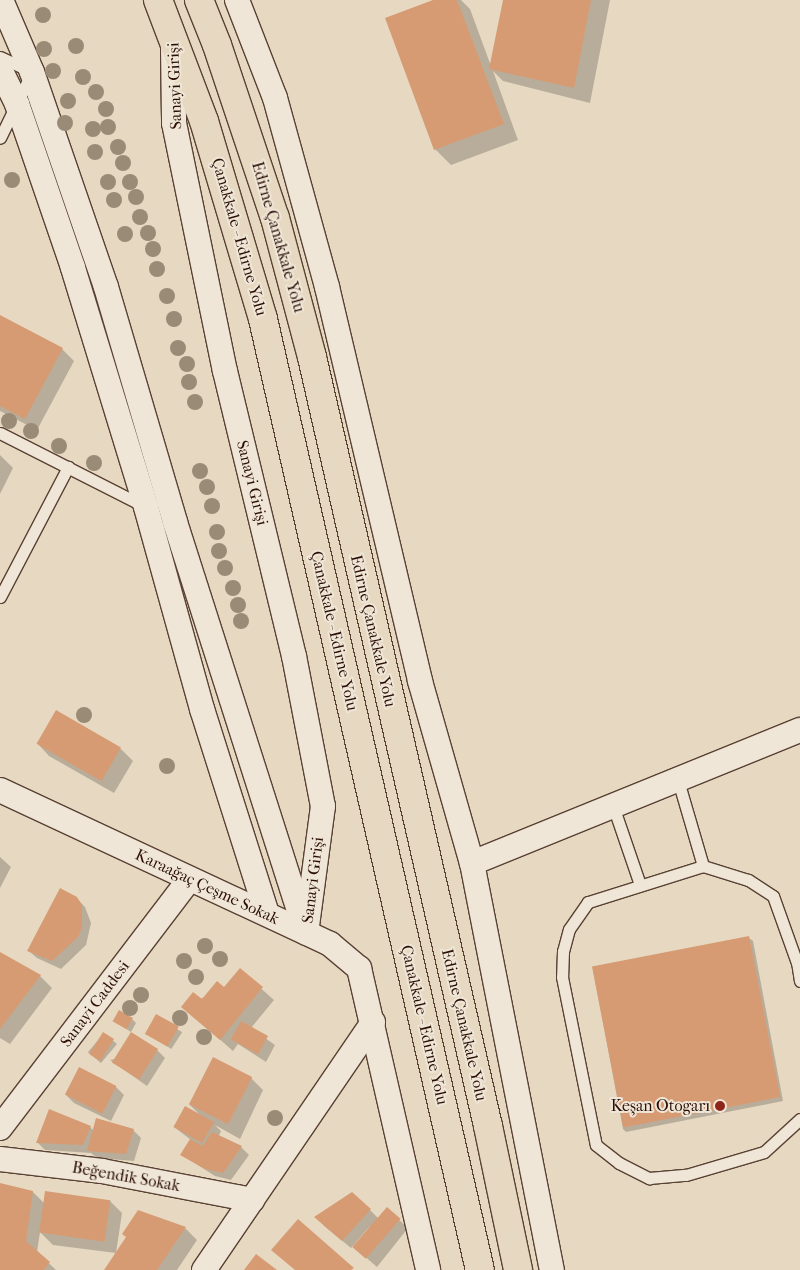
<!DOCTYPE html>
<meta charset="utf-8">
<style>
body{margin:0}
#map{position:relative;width:800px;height:1270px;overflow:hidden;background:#e7d9c1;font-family:"IM FELL French Canon",serif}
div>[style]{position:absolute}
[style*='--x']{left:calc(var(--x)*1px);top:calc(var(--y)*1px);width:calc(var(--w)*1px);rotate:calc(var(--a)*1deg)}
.shadow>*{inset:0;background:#0003;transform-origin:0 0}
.building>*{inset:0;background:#d79b74;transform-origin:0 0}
.roads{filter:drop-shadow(1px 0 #594133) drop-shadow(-1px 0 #594133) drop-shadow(0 1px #594133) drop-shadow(0 -1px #594133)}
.lane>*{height:11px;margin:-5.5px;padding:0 5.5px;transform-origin:5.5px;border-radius:5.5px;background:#efe6d7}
.street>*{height:24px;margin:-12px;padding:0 12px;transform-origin:12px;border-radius:12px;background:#efe6d7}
.highway>*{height:28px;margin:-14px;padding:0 14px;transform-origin:14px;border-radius:14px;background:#e7d9c1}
.trees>*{width:16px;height:16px;margin:-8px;border-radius:50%;background:#998b76}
.dots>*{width:14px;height:14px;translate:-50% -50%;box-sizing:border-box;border:2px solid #efe6d7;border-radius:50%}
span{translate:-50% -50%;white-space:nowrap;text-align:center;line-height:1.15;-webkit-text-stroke:4px #efe6d7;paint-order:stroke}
.street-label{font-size:16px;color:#2a0e04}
.poi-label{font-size:16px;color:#2a0e04}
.right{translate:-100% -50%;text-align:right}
</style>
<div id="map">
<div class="shadow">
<div style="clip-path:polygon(437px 0,461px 0,470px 9px,491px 66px,504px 0,610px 0,590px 103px,503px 81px,493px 71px,518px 140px,451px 165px,435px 149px)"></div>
<div style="clip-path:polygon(0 316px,62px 349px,74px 361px,37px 430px,0 411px)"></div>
<div style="clip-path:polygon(0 455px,13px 468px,0 494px)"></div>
<div style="clip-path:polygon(56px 711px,121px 749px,133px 761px,114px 793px,49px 756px,38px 744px)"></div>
<div style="clip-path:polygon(0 857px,11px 867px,0 888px)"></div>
<div style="clip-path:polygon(76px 898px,85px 907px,91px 923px,86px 945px,61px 969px,37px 958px,29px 951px)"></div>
<div style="clip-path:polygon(749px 938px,753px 941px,783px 1101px,626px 1132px,623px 1129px,593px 969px)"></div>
<div style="clip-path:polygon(0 953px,40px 976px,52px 988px,10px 1044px,0 1038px)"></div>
<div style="clip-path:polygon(240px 970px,274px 1000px,251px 1028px,275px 1045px,266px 1062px,238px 1044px,233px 1051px,183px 1007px,224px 988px)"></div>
<div style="left:157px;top:1016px;width:30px;height:20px;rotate:33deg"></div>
<div style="clip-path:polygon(132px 1019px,136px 1023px,131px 1032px,114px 1021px)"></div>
<div style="left:104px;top:1033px;width:17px;height:25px;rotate:40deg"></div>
<div style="clip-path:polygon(157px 1050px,165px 1058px,147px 1086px,110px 1060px)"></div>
<div style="clip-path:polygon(251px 1078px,263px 1090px,240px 1139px,215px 1125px,221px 1131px,219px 1136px,241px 1147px,249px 1155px,231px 1180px,215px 1176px,182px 1155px,191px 1140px,174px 1127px,200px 1115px,189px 1104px)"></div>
<div style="clip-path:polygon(116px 1087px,124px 1095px,111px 1121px,74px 1103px,66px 1095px)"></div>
<div style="clip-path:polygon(90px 1127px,94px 1131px,133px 1130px,141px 1138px,134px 1161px,97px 1158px,91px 1153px,45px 1150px,37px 1142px)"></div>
<div style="clip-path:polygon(0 1184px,33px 1192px,45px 1204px,110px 1201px,122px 1213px,116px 1253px,53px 1245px,40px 1232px,37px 1252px,56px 1270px,0 1270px)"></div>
<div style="clip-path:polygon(387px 1209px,408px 1228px,377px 1267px,355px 1248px,371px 1225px,351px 1248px,323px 1225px,370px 1210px,379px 1219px)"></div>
<div style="clip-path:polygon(185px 1228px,197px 1240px,177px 1270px,105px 1270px)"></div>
</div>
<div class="building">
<div style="clip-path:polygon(433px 0,457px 0,504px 124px,434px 150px,385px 18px)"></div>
<div style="clip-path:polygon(503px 0,591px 0,574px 88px,489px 69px)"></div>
<div style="clip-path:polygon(0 315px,63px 348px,25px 419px,0 406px)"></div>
<div style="left:56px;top:710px;width:75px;height:39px;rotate:30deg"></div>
<div style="clip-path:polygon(60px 888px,77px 897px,82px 905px,82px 927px,78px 937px,52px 961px,27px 951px)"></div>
<div style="left:749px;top:936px;width:164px;height:160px;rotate:79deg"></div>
<div style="clip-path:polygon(0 952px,41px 975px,0 1029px)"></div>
<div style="clip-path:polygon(240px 968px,263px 987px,220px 1040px,181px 1007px,193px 992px,202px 999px,217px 981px,224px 987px)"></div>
<div style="left:119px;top:1010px;width:16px;height:13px;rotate:30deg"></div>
<div style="left:156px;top:1014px;width:26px;height:23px;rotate:29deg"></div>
<div style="left:241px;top:1021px;width:31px;height:21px;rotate:29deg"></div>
<div style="left:103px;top:1032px;width:13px;height:26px;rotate:32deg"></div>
<div style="left:131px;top:1032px;width:32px;height:36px;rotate:32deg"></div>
<div style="left:213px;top:1057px;width:44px;height:53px;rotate:27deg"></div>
<div style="left:79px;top:1067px;width:42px;height:31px;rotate:27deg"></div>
<div style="left:185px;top:1106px;width:33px;height:24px;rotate:29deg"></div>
<div style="clip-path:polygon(49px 1109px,91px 1126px,83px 1145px,36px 1143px)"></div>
<div style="clip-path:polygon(96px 1118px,134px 1129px,126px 1154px,87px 1151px)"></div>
<div style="clip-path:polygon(212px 1132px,242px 1146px,223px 1173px,205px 1169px,180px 1155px,190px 1139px,203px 1146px)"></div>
<div style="clip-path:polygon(0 1183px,33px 1191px,26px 1241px,50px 1262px,44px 1270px,0 1270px)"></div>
<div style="left:45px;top:1191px;width:66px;height:42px;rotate:8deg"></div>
<div style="clip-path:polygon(352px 1192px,371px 1209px,342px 1241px,314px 1217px)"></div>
<div style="left:387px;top:1207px;width:18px;height:53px;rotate:41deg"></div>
<div style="clip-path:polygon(138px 1210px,186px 1227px,157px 1270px,104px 1270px,126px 1237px,122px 1234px)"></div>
<div style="clip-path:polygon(298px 1219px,354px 1268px,351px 1270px,295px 1270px,271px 1250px)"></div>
<div style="clip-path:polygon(256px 1254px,277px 1270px,244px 1270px)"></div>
</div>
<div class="roads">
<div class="lane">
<div style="--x:0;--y:57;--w:35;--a:25"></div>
<div style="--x:32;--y:72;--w:73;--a:115.9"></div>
<div style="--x:0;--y:433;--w:161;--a:26.9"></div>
<div style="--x:0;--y:597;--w:147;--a:-62.4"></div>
<div style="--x:677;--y:777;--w:93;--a:73.7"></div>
<div style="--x:612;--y:803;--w:87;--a:71.1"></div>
<div style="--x:800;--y:981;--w:18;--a:-99"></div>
<div style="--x:797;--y:963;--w:71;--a:-109.7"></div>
<div style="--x:773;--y:896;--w:30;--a:-147"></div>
<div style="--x:748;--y:880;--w:47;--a:-162.7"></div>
<div style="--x:703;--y:866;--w:121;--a:162.6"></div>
<div style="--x:588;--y:902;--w:33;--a:125"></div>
<div style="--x:569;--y:929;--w:23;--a:105"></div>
<div style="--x:563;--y:951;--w:26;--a:92"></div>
<div style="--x:562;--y:977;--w:171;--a:78.6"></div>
<div style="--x:596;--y:1145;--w:29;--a:38"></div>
<div style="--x:619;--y:1163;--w:34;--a:27"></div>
<div style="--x:649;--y:1178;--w:37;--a:-5"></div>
<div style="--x:686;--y:1175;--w:81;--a:-16.4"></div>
<div style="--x:764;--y:1152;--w:49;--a:-42.5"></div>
</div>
<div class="street">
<div style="--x:1;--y:0;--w:78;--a:66.7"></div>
<div style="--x:32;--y:72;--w:227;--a:71"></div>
<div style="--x:106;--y:287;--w:245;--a:73.6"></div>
<div style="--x:175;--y:522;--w:431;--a:72.3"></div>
<div style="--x:237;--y:0;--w:105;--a:68.8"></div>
<div style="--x:275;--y:98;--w:196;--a:74.6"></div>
<div style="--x:327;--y:287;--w:405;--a:76.7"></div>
<div style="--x:420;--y:681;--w:189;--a:74.1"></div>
<div style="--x:472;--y:863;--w:415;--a:78.9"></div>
<div style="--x:173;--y:47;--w:76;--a:89.2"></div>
<div style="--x:174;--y:123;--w:253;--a:78.4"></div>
<div style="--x:225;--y:371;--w:293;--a:76.4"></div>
<div style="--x:294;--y:656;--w:153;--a:79.1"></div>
<div style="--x:323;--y:806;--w:121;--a:97.6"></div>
<div style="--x:0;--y:69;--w:39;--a:64"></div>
<div style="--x:17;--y:104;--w:173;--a:71.1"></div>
<div style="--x:73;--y:268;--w:250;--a:73"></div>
<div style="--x:146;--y:507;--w:210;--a:74.5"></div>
<div style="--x:202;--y:709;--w:215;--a:72.4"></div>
<div style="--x:0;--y:790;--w:364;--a:25"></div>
<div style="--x:330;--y:944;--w:38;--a:40"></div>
<div style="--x:359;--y:968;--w:310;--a:77.1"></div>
<div style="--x:472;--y:863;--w:354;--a:-22.1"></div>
<div style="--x:0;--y:1128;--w:313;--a:-52.7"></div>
<div style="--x:0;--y:1159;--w:103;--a:6.7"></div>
<div style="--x:102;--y:1171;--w:153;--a:10.9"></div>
<div style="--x:204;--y:1270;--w:300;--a:-55.7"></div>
</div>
<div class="highway">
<div style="--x:158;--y:0;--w:129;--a:69.2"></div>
<div style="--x:204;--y:121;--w:207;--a:73.4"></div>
<div style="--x:263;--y:319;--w:975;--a:77.15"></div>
<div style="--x:199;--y:0;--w:48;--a:68.2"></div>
<div style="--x:217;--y:45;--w:182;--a:71.5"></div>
<div style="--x:275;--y:218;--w:144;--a:75.1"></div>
<div style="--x:312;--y:357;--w:789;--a:77.11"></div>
<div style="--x:488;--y:1126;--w:147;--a:78.2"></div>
</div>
</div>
<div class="trees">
<div style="left:43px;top:15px"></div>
<div style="left:76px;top:46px"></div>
<div style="left:44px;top:49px"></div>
<div style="left:53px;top:71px"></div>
<div style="left:83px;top:77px"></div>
<div style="left:96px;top:92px"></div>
<div style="left:68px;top:101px"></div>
<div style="left:106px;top:109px"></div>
<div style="left:65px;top:123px"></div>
<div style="left:108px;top:127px"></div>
<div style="left:93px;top:129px"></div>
<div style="left:118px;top:147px"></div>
<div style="left:95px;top:152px"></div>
<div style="left:123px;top:163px"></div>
<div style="left:12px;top:180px"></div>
<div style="left:108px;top:182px"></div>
<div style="left:130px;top:182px"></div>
<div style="left:136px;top:197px"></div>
<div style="left:114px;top:200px"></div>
<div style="left:140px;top:217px"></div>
<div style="left:148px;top:233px"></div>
<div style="left:125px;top:234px"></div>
<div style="left:153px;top:249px"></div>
<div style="left:157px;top:269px"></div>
<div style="left:167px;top:296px"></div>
<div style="left:174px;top:319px"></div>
<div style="left:178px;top:348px"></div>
<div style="left:187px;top:364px"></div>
<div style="left:189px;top:382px"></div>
<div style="left:195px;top:402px"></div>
<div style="left:9px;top:421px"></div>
<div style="left:31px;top:431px"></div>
<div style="left:59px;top:446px"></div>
<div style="left:94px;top:463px"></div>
<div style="left:200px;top:471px"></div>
<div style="left:207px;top:487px"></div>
<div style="left:212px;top:506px"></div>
<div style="left:217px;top:532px"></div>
<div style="left:219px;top:551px"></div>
<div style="left:225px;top:568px"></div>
<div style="left:233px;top:588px"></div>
<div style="left:238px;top:605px"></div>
<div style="left:241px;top:621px"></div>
<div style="left:84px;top:715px"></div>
<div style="left:167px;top:766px"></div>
<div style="left:205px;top:946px"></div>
<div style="left:220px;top:959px"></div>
<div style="left:184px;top:961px"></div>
<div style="left:196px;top:977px"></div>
<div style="left:141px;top:995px"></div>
<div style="left:130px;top:1008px"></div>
<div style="left:180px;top:1018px"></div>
<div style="left:204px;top:1037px"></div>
<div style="left:275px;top:1118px"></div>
</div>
<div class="dots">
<div style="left:720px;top:1106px;background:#8f2418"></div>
</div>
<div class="street-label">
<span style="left:175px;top:86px;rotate:-92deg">Sanayi Girişi</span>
<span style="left:239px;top:237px;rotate:74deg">Çanakkale - Edirne Yolu</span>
<span style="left:278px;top:237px;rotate:74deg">Edirne Çanakkale Yolu</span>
<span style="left:252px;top:483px;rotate:76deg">Sanayi Girişi</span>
<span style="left:334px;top:631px;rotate:77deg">Çanakkale - Edirne Yolu</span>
<span style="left:373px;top:631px;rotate:77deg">Edirne Çanakkale Yolu</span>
<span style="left:313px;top:880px;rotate:-83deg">Sanayi Girişi</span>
<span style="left:207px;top:887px;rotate:25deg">Karaağaç Çeşme Sokak</span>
<span style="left:95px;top:1004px;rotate:-53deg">Sanayi Caddesi</span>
<span style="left:424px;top:1025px;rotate:77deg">Çanakkale - Edirne Yolu</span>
<span style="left:464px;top:1025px;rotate:77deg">Edirne Çanakkale Yolu</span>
<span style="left:126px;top:1177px;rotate:10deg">Beğendik Sokak</span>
</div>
<div class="poi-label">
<span class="right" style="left:710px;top:1106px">Keşan Otogarı</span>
</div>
</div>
